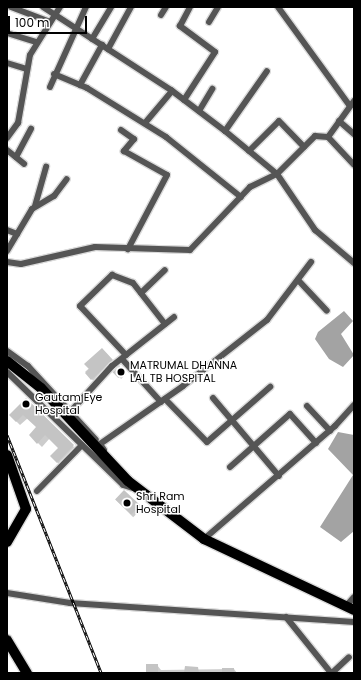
<!DOCTYPE html>
<style>
body{margin:0}
#map{position:relative;width:361px;height:680px;overflow:hidden;background:#fff;font-family:Poppins,sans-serif}
div>[style]{position:absolute}
[style*='--x']{left:calc(var(--x)*1px);top:calc(var(--y)*1px);width:calc(var(--w)*1px);rotate:calc(var(--a)*1deg)}
.water>*{inset:0;background:#a3a3a3}
.shadow>*{inset:0;background:#0003;transform-origin:0 0}
.building>*{inset:0;background:#c4c4c4;transform-origin:0 0}
.roads{filter:drop-shadow(1px 0 #dbdbdb) drop-shadow(-1px 0 #dbdbdb) drop-shadow(0 1px #dbdbdb) drop-shadow(0 -1px #dbdbdb)}
.minor>*{height:6px;margin:-3px;padding:0 3px;transform-origin:3px;border-radius:3px;background:#555}
.primary>*{height:10px;margin:-5px;padding:0 5px;transform-origin:5px;border-radius:5px;background:#000}
.trunk>*{height:10px;margin:-5px;padding:0 5px;transform-origin:5px;border-radius:5px;background:#000}
.rail>*{height:3px;margin-top:-1.5px;transform-origin:0;background:repeating-linear-gradient(90deg,#fff 0 4.5px,#000 0 9px);box-sizing:border-box;border-block:1px solid #000}
.dots>*{width:11px;height:11px;translate:-50% -50%;box-sizing:border-box;border:2px solid #fff;border-radius:50%}
span{translate:-50% -50%;white-space:nowrap;text-align:center;line-height:1.15;-webkit-text-stroke:3px #fff;paint-order:stroke}
.poi-label{font-size:11px;color:#000}
.left{translate:0 -50%;text-align:left}
.frame{position:absolute;inset:0;border:8px solid #000;pointer-events:none}
.scale{position:absolute;left:8px;top:16px;width:79px;height:18px;box-sizing:border-box;border:2px solid #000;border-top:0;padding-left:5px;font-size:12px;line-height:14px;white-space:nowrap;color:#000;-webkit-text-stroke:3px #fff;paint-order:stroke}
</style>
<div id="map">
<div class="water">
<div style="clip-path:polygon(344px 311px,353px 321px,341px 334px,354px 355px,343px 367px,329px 359px,315px 339px,318px 332px)"></div>
<div style="clip-path:polygon(338px 432px,354px 435px,354px 531px,341px 542px,320px 527px,353px 475px,328px 449px)"></div>
</div>
<div class="shadow">
<div style="left:106px;top:353px;width:15px;height:28px;rotate:48deg"></div>
<div style="left:119px;top:367px;width:10px;height:7px;rotate:45deg"></div>
<div style="clip-path:polygon(26px 399px,77px 450px,61px 466px,51px 456px,59px 448px,50px 438px,42px 447px,30px 435px,38px 427px,28px 418px,20px 425px,10px 415px)"></div>
<div style="left:124px;top:491px;width:25px;height:12px;rotate:45deg"></div>
<div style="clip-path:polygon(157px 665px,161px 670px,234px 669px,237px 673px,147px 673px)"></div>
</div>
<div class="building">
<div style="clip-path:polygon(102px 348px,113px 360px,91px 380px,85px 373px,89px 369px,84px 364px)"></div>
<div style="left:119px;top:366px;width:8px;height:9px;rotate:45deg"></div>
<div style="clip-path:polygon(26px 398px,74px 445px,57px 463px,50px 456px,58px 448px,45px 435px,37px 444px,29px 435px,36px 427px,23px 415px,16px 422px,9px 415px)"></div>
<div style="left:124px;top:490px;width:22px;height:13px;rotate:43deg"></div>
<div style="left:146px;top:664px;width:12px;height:9px"></div>
<div style="clip-path:polygon(185px 666px,198px 667px,199px 673px,184px 673px)"></div>
<div style="left:222px;top:668px;width:12px;height:5px"></div>
</div>
<div class="roads">
<div class="minor">
<div style="--x:11;--y:7;--w:42;--a:21"></div>
<div style="--x:43;--y:7;--w:153;--a:33"></div>
<div style="--x:171;--y:90;--w:68;--a:37.2"></div>
<div style="--x:225;--y:131;--w:67;--a:39.6"></div>
<div style="--x:277;--y:174;--w:68;--a:55.8"></div>
<div style="--x:315;--y:230;--w:51;--a:40.2"></div>
<div style="--x:278;--y:7;--w:122;--a:54"></div>
<div style="--x:161;--y:15;--w:9;--a:-58"></div>
<div style="--x:209;--y:22;--w:17;--a:-59"></div>
<div style="--x:7;--y:33;--w:30;--a:17"></div>
<div style="--x:92;--y:39;--w:37;--a:-59"></div>
<div style="--x:108;--y:49;--w:48;--a:-61.3"></div>
<div style="--x:7;--y:63;--w:21;--a:17"></div>
<div style="--x:54;--y:74;--w:36;--a:23"></div>
<div style="--x:87;--y:88;--w:93;--a:31.8"></div>
<div style="--x:166;--y:137;--w:96;--a:38.7"></div>
<div style="--x:80;--y:85;--w:46;--a:-61.2"></div>
<div style="--x:50;--y:87;--w:88;--a:-65.8"></div>
<div style="--x:184;--y:100;--w:57;--a:-57.1"></div>
<div style="--x:215;--y:52;--w:44;--a:-143.4"></div>
<div style="--x:180;--y:26;--w:21;--a:-62"></div>
<div style="--x:354;--y:101;--w:44;--a:125.8"></div>
<div style="--x:328;--y:137;--w:38;--a:47"></div>
<div style="--x:199;--y:111;--w:26;--a:-59"></div>
<div style="--x:339;--y:121;--w:20;--a:41"></div>
<div style="--x:145;--y:123;--w:42;--a:-49.8"></div>
<div style="--x:121;--y:130;--w:16;--a:35"></div>
<div style="--x:134;--y:139;--w:16;--a:130"></div>
<div style="--x:124;--y:151;--w:49;--a:29.2"></div>
<div style="--x:167;--y:175;--w:84;--a:117.8"></div>
<div style="--x:225;--y:131;--w:73;--a:-55"></div>
<div style="--x:7;--y:138;--w:19;--a:-54"></div>
<div style="--x:18;--y:123;--w:69;--a:-80"></div>
<div style="--x:30;--y:55;--w:57;--a:-58"></div>
<div style="--x:7;--y:150;--w:22;--a:39"></div>
<div style="--x:249;--y:151;--w:42;--a:-45"></div>
<div style="--x:279;--y:121;--w:36;--a:46"></div>
<div style="--x:16;--y:157;--w:32;--a:-62"></div>
<div style="--x:35;--y:206;--w:41;--a:-74.2"></div>
<div style="--x:7;--y:230;--w:11;--a:22"></div>
<div style="--x:7;--y:251;--w:49;--a:-59.2"></div>
<div style="--x:32;--y:209;--w:26;--a:-31"></div>
<div style="--x:54;--y:196;--w:21;--a:-53"></div>
<div style="--x:7;--y:262;--w:14;--a:8"></div>
<div style="--x:21;--y:264;--w:76;--a:-12.9"></div>
<div style="--x:95;--y:247;--w:95;--a:1.8"></div>
<div style="--x:190;--y:250;--w:87;--a:-46.4"></div>
<div style="--x:250;--y:187;--w:30;--a:-26"></div>
<div style="--x:277;--y:174;--w:54;--a:-45"></div>
<div style="--x:315;--y:136;--w:13;--a:4"></div>
<div style="--x:298;--y:280;--w:42;--a:46.9"></div>
<div style="--x:141;--y:293;--w:33;--a:-44"></div>
<div style="--x:7;--y:351;--w:26;--a:36"></div>
<div style="--x:28;--y:366;--w:100;--a:47.4"></div>
<div style="--x:126;--y:355;--w:67;--a:-133.2"></div>
<div style="--x:80;--y:306;--w:45;--a:-44.1"></div>
<div style="--x:112;--y:275;--w:22;--a:21"></div>
<div style="--x:133;--y:283;--w:52;--a:52"></div>
<div style="--x:122;--y:359;--w:58;--a:47.8"></div>
<div style="--x:7;--y:372;--w:162;--a:44.2"></div>
<div style="--x:123;--y:485;--w:14;--a:17"></div>
<div style="--x:213;--y:398;--w:102;--a:49.8"></div>
<div style="--x:165;--y:399;--w:60;--a:45.7"></div>
<div style="--x:207;--y:442;--w:84;--a:-41.1"></div>
<div style="--x:307;--y:406;--w:34;--a:47"></div>
<div style="--x:71;--y:411;--w:61;--a:-47.7"></div>
<div style="--x:112;--y:366;--w:79;--a:-38.3"></div>
<div style="--x:104;--y:450;--w:7;--a:-124"></div>
<div style="--x:100;--y:444;--w:101;--a:-34.9"></div>
<div style="--x:183;--y:386;--w:107;--a:-38.2"></div>
<div style="--x:267;--y:320;--w:73;--a:-52.8"></div>
<div style="--x:230;--y:467;--w:80;--a:-41.5"></div>
<div style="--x:290;--y:414;--w:39;--a:48"></div>
<div style="--x:37;--y:491;--w:64;--a:-45.6"></div>
<div style="--x:204;--y:539;--w:173;--a:-40.8"></div>
<div style="--x:335;--y:426;--w:28;--a:-48"></div>
<div style="--x:7;--y:593;--w:64;--a:9"></div>
<div style="--x:70;--y:603;--w:285;--a:3.8"></div>
<div style="--x:346;--y:606;--w:12;--a:-48"></div>
<div style="--x:286;--y:617;--w:72;--a:51.2"></div>
<div style="--x:332;--y:673;--w:23;--a:-43"></div>
</div>
<div class="primary">
<div style="--x:7;--y:361;--w:43;--a:38.5"></div>
<div style="--x:41;--y:388;--w:127;--a:46.9"></div>
<div style="--x:128;--y:481;--w:96;--a:37.3"></div>
<div style="--x:204;--y:539;--w:166;--a:25.3"></div>
</div>
<div class="trunk">
<div style="--x:7;--y:455;--w:57;--a:70.6"></div>
<div style="--x:26;--y:509;--w:38;--a:120"></div>
<div style="--x:7;--y:640;--w:39;--a:59"></div>
</div>
</div>
<div class="rail">
<div style="--x:7;--y:435;--w:256;--a:68.4"></div>
</div>
<div class="dots">
<div style="left:121px;top:372px;background:#000"></div>
<div style="left:26px;top:404px;background:#000"></div>
<div style="left:127px;top:503px;background:#000"></div>
</div>
<div class="poi-label">
<span class="left" style="left:130px;top:372px">MATRUMAL DHANNA<br>LAL TB HOSPITAL</span>
<span class="left" style="left:35px;top:404px">Gautam Eye<br>Hospital</span>
<span class="left" style="left:136px;top:503px">Shri Ram<br>Hospital</span>
</div>
<div class="frame"></div>
<div class="scale">100 m</div>
</div>
